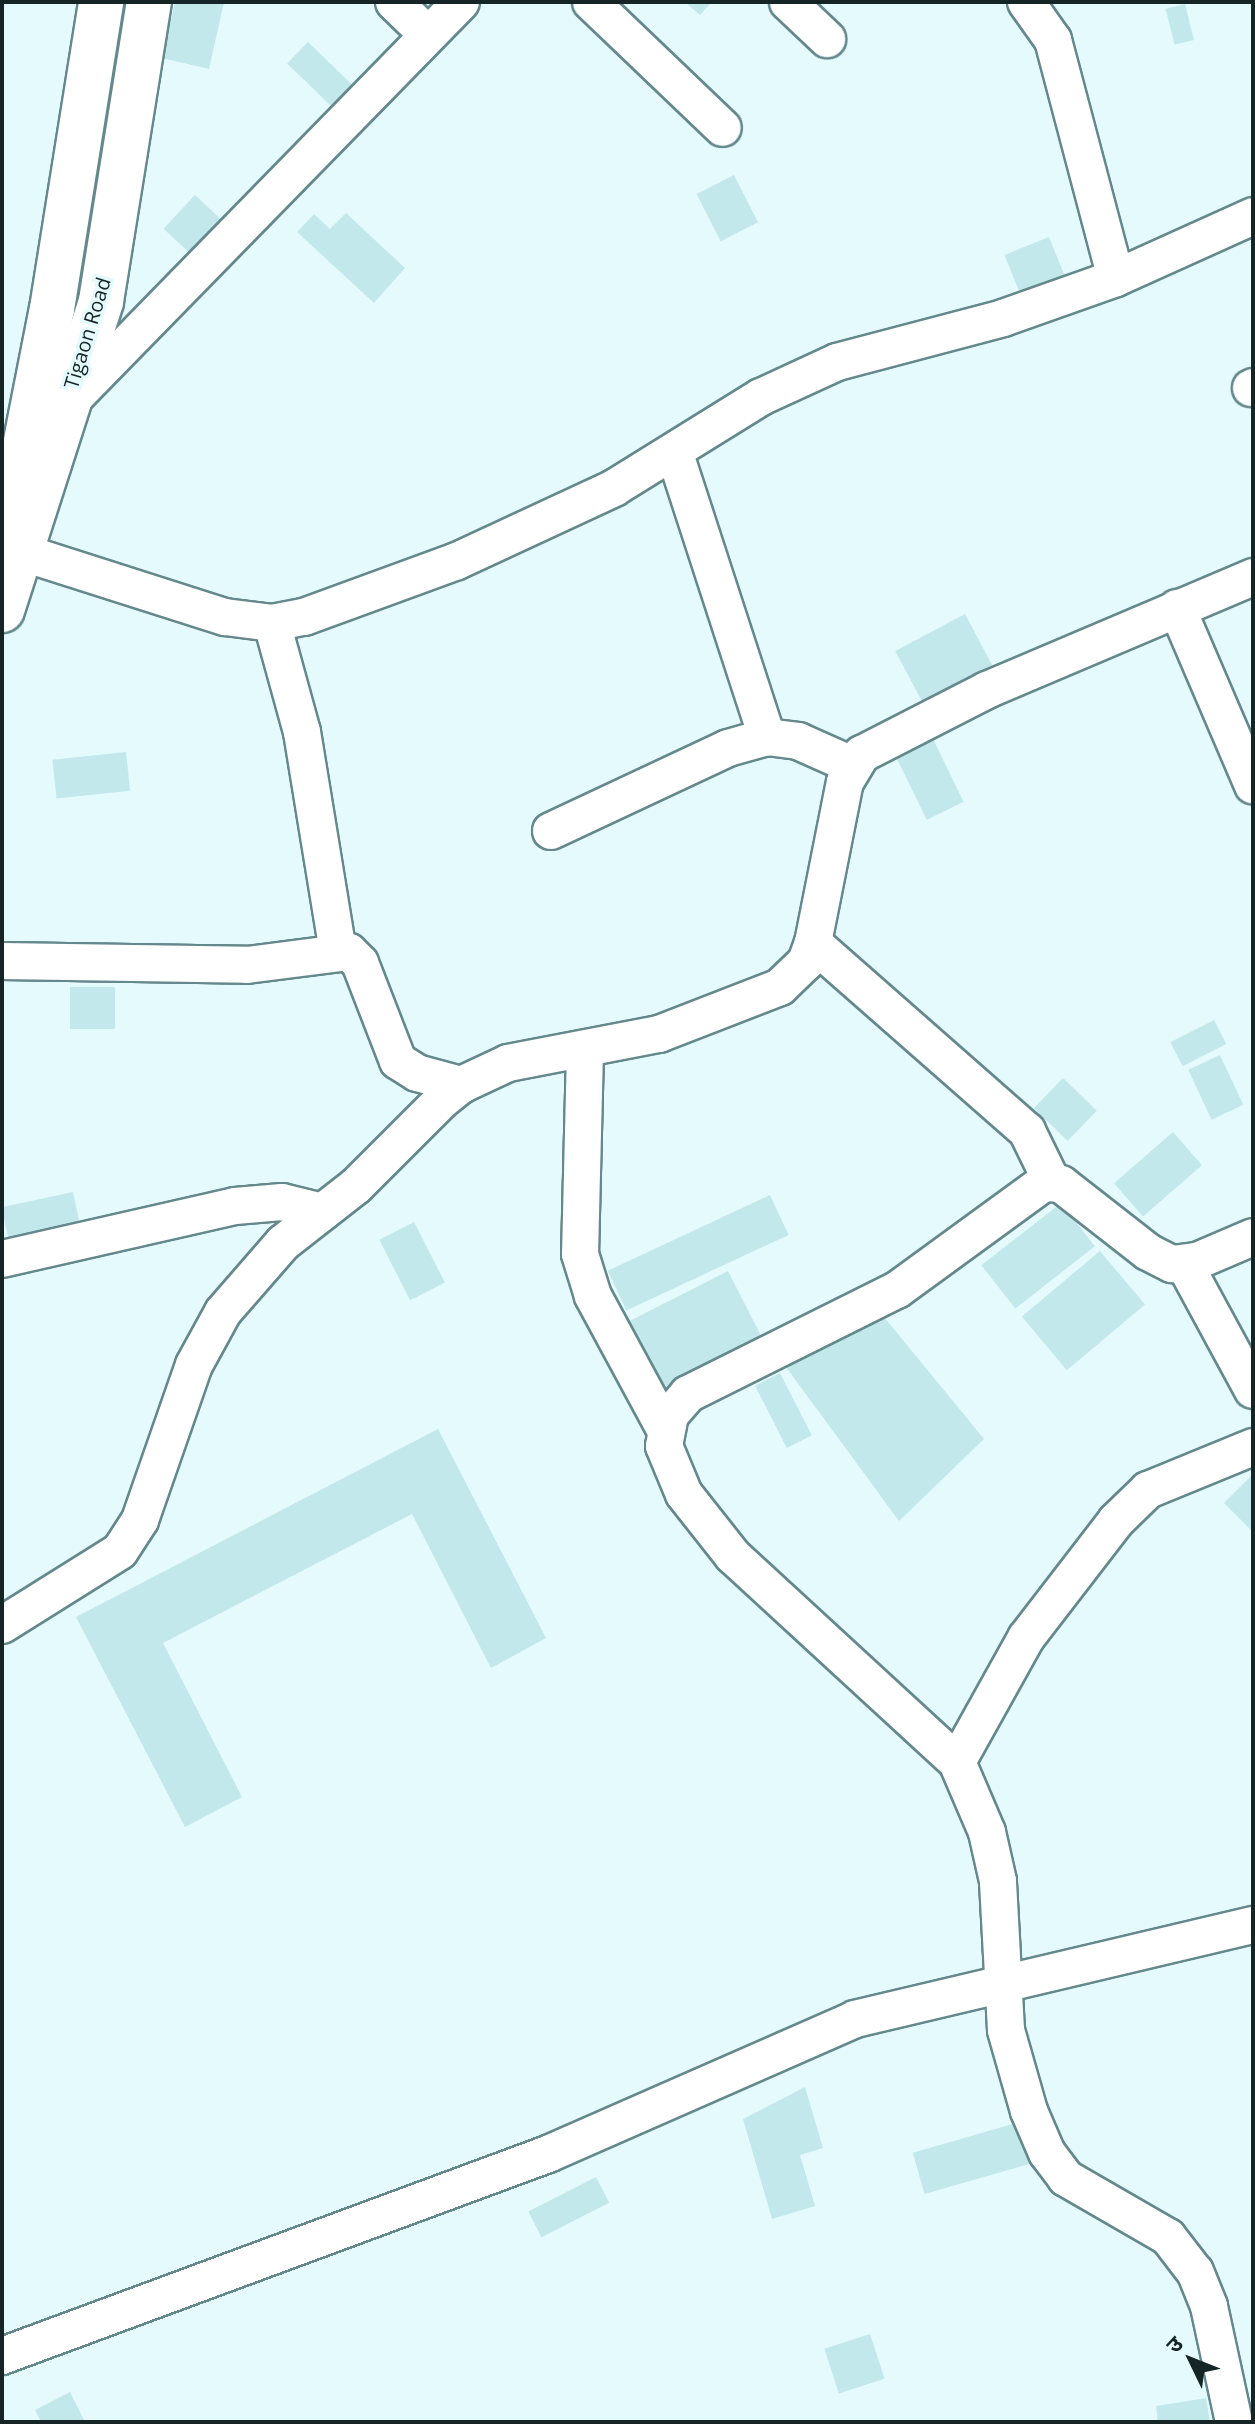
<!DOCTYPE html>
<meta charset="utf-8">
<style>
body{margin:0}
#map{position:relative;width:1255px;height:2424px;overflow:hidden;background:#e4fafd;font-family:"Open Sans","Noto Sans Devanagari",sans-serif}
div>[style]{position:absolute}
[style*='--x']{left:calc(var(--x)*1px);top:calc(var(--y)*1px);width:calc(var(--w)*1px);rotate:calc(var(--a)*1deg)}
.building>*{inset:0;background:#c2e8ec;transform-origin:0 0}
.roads{filter:drop-shadow(2px 0 #65888c) drop-shadow(-2px 0 #65888c) drop-shadow(0 2px #65888c) drop-shadow(0 -2px #65888c)}
.minor>*{height:36px;margin:-18px;padding:0 18px;transform-origin:18px;border-radius:18px;background:#fff}
.tertiary>*{height:44px;margin:-22px;padding:0 22px;transform-origin:22px;border-radius:22px;background:#fff}
span{translate:-50% -50%;white-space:nowrap;text-align:center;line-height:1.15;-webkit-text-stroke:7px #e4fafd;paint-order:stroke}
.street-label{font-size:20px;color:#152425}
.frame{position:absolute;inset:0;border:4px solid #152425;pointer-events:none}
.north{position:absolute;left:1151px;top:2320px;width:80px;height:80px;-webkit-text-stroke:6px #e4fafd;paint-order:stroke;rotate:313deg;font-size:22px;font-weight:700;line-height:32px;text-align:center;color:#152425}
.north::after{content:'';display:block;margin:auto;width:28px;height:36px;background:#152425;clip-path:polygon(50% 0,100% 100%,50% 72%,0 100%)}
</style>
<div id="map">
<div class="building">
<div style="clip-path:polygon(175px 2px,224px 2px,209px 69px,162px 58px)"></div>
<div style="clip-path:polygon(685px 2px,712px 2px,700px 15px)"></div>
<div style="left:1185px;top:4px;width:37px;height:20px;rotate:76deg"></div>
<div style="left:308px;top:42px;width:78px;height:30px;rotate:44deg"></div>
<div style="left:734px;top:175px;width:53px;height:42px;rotate:63deg"></div>
<div style="left:195px;top:195px;width:47px;height:46px;rotate:43deg"></div>
<div style="clip-path:polygon(346px 213px,405px 268px,374px 303px,297px 232px,314px 214px,330px 229px)"></div>
<div style="left:1049px;top:237px;width:41px;height:48px;rotate:68deg"></div>
<div style="left:965px;top:614px;width:58px;height:79px;rotate:62deg"></div>
<div style="left:932px;top:737px;width:72px;height:41px;rotate:64deg"></div>
<div style="left:126px;top:752px;width:39px;height:74px;rotate:84deg"></div>
<div style="left:115px;top:987px;width:42px;height:45px;rotate:90deg"></div>
<div style="left:1214px;top:1020px;width:27px;height:49px;rotate:63deg"></div>
<div style="left:1220px;top:1055px;width:55px;height:35px;rotate:65deg"></div>
<div style="left:1063px;top:1078px;width:47px;height:42px;rotate:44deg"></div>
<div style="left:1173px;top:1132px;width:44px;height:78px;rotate:49deg"></div>
<div style="left:73px;top:1192px;width:40px;height:73px;rotate:78deg"></div>
<div style="left:770px;top:1195px;width:44px;height:179px;rotate:65deg"></div>
<div style="left:1061px;top:1203px;width:55px;height:101px;rotate:52deg"></div>
<div style="left:414px;top:1222px;width:68px;height:39px;rotate:63deg"></div>
<div style="left:1100px;top:1251px;width:70px;height:102px;rotate:50deg"></div>
<div style="left:728px;top:1271px;width:79px;height:117px;rotate:63deg"></div>
<div style="clip-path:polygon(884px 1317px,984px 1439px,899px 1521px,786px 1367px)"></div>
<div style="left:780px;top:1373px;width:70px;height:28px;rotate:63deg"></div>
<div style="clip-path:polygon(438px 1429px,546px 1638px,491px 1668px,412px 1514px,163px 1643px,242px 1797px,185px 1827px,76px 1617px)"></div>
<div style="clip-path:polygon(1253px 1474px,1253px 1532px,1224px 1503px)"></div>
<div style="clip-path:polygon(805px 2087px,823px 2148px,800px 2155px,815px 2206px,772px 2219px,743px 2119px)"></div>
<div style="left:1030px;top:2119px;width:43px;height:122px;rotate:74deg"></div>
<div style="left:596px;top:2177px;width:29px;height:76px;rotate:63deg"></div>
<div style="left:870px;top:2334px;width:47px;height:48px;rotate:72deg"></div>
<div style="clip-path:polygon(70px 2392px,85px 2422px,41px 2422px,35px 2410px)"></div>
<div style="clip-path:polygon(1206px 2398px,1210px 2422px,1158px 2422px,1156px 2406px)"></div>
</div>
<div class="roads">
<div class="minor">
<div style="--x:394;--y:2;--w:47;--a:44.1"></div>
<div style="--x:591;--y:2;--w:182;--a:43.7"></div>
<div style="--x:788;--y:2;--w:54;--a:43.5"></div>
<div style="--x:1026;--y:2;--w:47;--a:54.6"></div>
<div style="--x:1053;--y:40;--w:246;--a:75.2"></div>
<div style="--x:1251;--y:388;--w:2;--a:-27"></div>
<div style="--x:68;--y:404;--w:562;--a:-45.65"></div>
<div style="--x:675;--y:454;--w:298;--a:72"></div>
<div style="--x:24;--y:553;--w:211;--a:17.7"></div>
<div style="--x:225;--y:617;--w:47;--a:7.3"></div>
<div style="--x:272;--y:623;--w:33;--a:-11"></div>
<div style="--x:304;--y:617;--w:163;--a:-20.1"></div>
<div style="--x:457;--y:561;--w:173;--a:-24.9"></div>
<div style="--x:614;--y:488;--w:173;--a:-31.8"></div>
<div style="--x:761;--y:397;--w:84;--a:-24.7"></div>
<div style="--x:837;--y:362;--w:172;--a:-14.8"></div>
<div style="--x:1003;--y:318;--w:120;--a:-19.5"></div>
<div style="--x:1116;--y:278;--w:150;--a:-24.3"></div>
<div style="--x:1177;--y:608;--w:193;--a:66.8"></div>
<div style="--x:272;--y:623;--w:113;--a:74.6"></div>
<div style="--x:302;--y:732;--w:223;--a:80.7"></div>
<div style="--x:551;--y:831;--w:195;--a:-25.1"></div>
<div style="--x:728;--y:748;--w:41;--a:-15.8"></div>
<div style="--x:767;--y:737;--w:31;--a:7"></div>
<div style="--x:798;--y:741;--w:59;--a:24"></div>
<div style="--x:813;--y:943;--w:285;--a:41.3"></div>
<div style="--x:1027;--y:1131;--w:57;--a:63.9"></div>
<div style="--x:2;--y:961;--w:245;--a:0.9"></div>
<div style="--x:247;--y:965;--w:103;--a:-7.3"></div>
<div style="--x:349;--y:952;--w:16;--a:45"></div>
<div style="--x:360;--y:963;--w:105;--a:68.8"></div>
<div style="--x:398;--y:1061;--w:22;--a:32"></div>
<div style="--x:417;--y:1073;--w:46;--a:15.3"></div>
<div style="--x:585;--y:1051;--w:203;--a:91.4"></div>
<div style="--x:580;--y:1254;--w:44;--a:72.8"></div>
<div style="--x:593;--y:1296;--w:151;--a:61.6"></div>
<div style="--x:2;--y:1259;--w:239;--a:-12.8"></div>
<div style="--x:235;--y:1206;--w:47;--a:-4.9"></div>
<div style="--x:282;--y:1202;--w:42;--a:13.7"></div>
<div style="--x:1185;--y:1265;--w:142;--a:61.5"></div>
<div style="--x:2;--y:1625;--w:139;--a:-32.1"></div>
<div style="--x:120;--y:1551;--w:37;--a:-57"></div>
<div style="--x:140;--y:1520;--w:164;--a:-70.8"></div>
<div style="--x:194;--y:1365;--w:60;--a:-61.3"></div>
<div style="--x:223;--y:1312;--w:91;--a:-49"></div>
<div style="--x:283;--y:1243;--w:93;--a:-38"></div>
<div style="--x:356;--y:1186;--w:120;--a:-45"></div>
<div style="--x:441;--y:1101;--w:26;--a:-39"></div>
<div style="--x:461;--y:1085;--w:52;--a:-25.1"></div>
<div style="--x:508;--y:1063;--w:154;--a:-10.9"></div>
<div style="--x:659;--y:1034;--w:130;--a:-21.2"></div>
<div style="--x:780;--y:987;--w:36;--a:-44"></div>
<div style="--x:806;--y:962;--w:20;--a:-70"></div>
<div style="--x:813;--y:943;--w:164;--a:-78.8"></div>
<div style="--x:845;--y:782;--w:33;--a:-59"></div>
<div style="--x:862;--y:754;--w:140;--a:-27.1"></div>
<div style="--x:987;--y:690;--w:289;--a:-23"></div>
<div style="--x:957;--y:1762;--w:142;--a:-60.9"></div>
<div style="--x:1026;--y:1638;--w:148;--a:-52.4"></div>
<div style="--x:1116;--y:1521;--w:45;--a:-44.1"></div>
<div style="--x:1148;--y:1490;--w:113;--a:-22.3"></div>
<div style="--x:2;--y:2356;--w:582;--a:-20.3"></div>
<div style="--x:548;--y:2154;--w:335;--a:-23.7"></div>
<div style="--x:855;--y:2019;--w:409;--a:-13.3"></div>
<div style="--x:1234;--y:2422;--w:119;--a:-102.2"></div>
<div style="--x:1209;--y:2306;--w:37;--a:-112"></div>
<div style="--x:1195;--y:2272;--w:44;--a:-127.6"></div>
<div style="--x:1168;--y:2237;--w:118;--a:-150"></div>
<div style="--x:1066;--y:2178;--w:31;--a:-127"></div>
<div style="--x:1047;--y:2153;--w:46;--a:-113.2"></div>
<div style="--x:1029;--y:2111;--w:84;--a:-105.9"></div>
<div style="--x:1006;--y:2030;--w:149;--a:-93.1"></div>
<div style="--x:998;--y:1881;--w:50;--a:-102.7"></div>
<div style="--x:987;--y:1832;--w:76;--a:-113.2"></div>
<div style="--x:957;--y:1762;--w:304;--a:-137.4"></div>
<div style="--x:733;--y:1556;--w:79;--a:-128.3"></div>
<div style="--x:684;--y:1494;--w:52;--a:-112.6"></div>
<div style="--x:664;--y:1446;--w:32;--a:-79"></div>
<div style="--x:670;--y:1415;--w:28;--a:-49"></div>
<div style="--x:688;--y:1394;--w:233;--a:-26.5"></div>
<div style="--x:897;--y:1290;--w:182;--a:-36.1"></div>
<div style="--x:1044;--y:1183;--w:17;--a:3"></div>
<div style="--x:1061;--y:1184;--w:110;--a:38"></div>
<div style="--x:1148;--y:1252;--w:27;--a:27"></div>
<div style="--x:1172;--y:1264;--w:25;--a:-7"></div>
<div style="--x:1197;--y:1261;--w:61;--a:-23.2"></div>
</div>
<div class="tertiary">
<div style="--x:2;--y:510;--w:68;--a:-70.2"></div>
<div style="--x:25;--y:446;--w:140;--a:-78.9"></div>
<div style="--x:52;--y:309;--w:311;--a:-80.9"></div>
<div style="--x:2;--y:610;--w:324;--a:-72.2"></div>
<div style="--x:101;--y:301;--w:303;--a:-80.9"></div>
</div>
</div>
<div class="street-label">
<span style="left:87px;top:333px;rotate:-73deg">Tigaon Road</span>
</div>
<div class="frame"></div>
<div class="north">उ</div>
</div>
